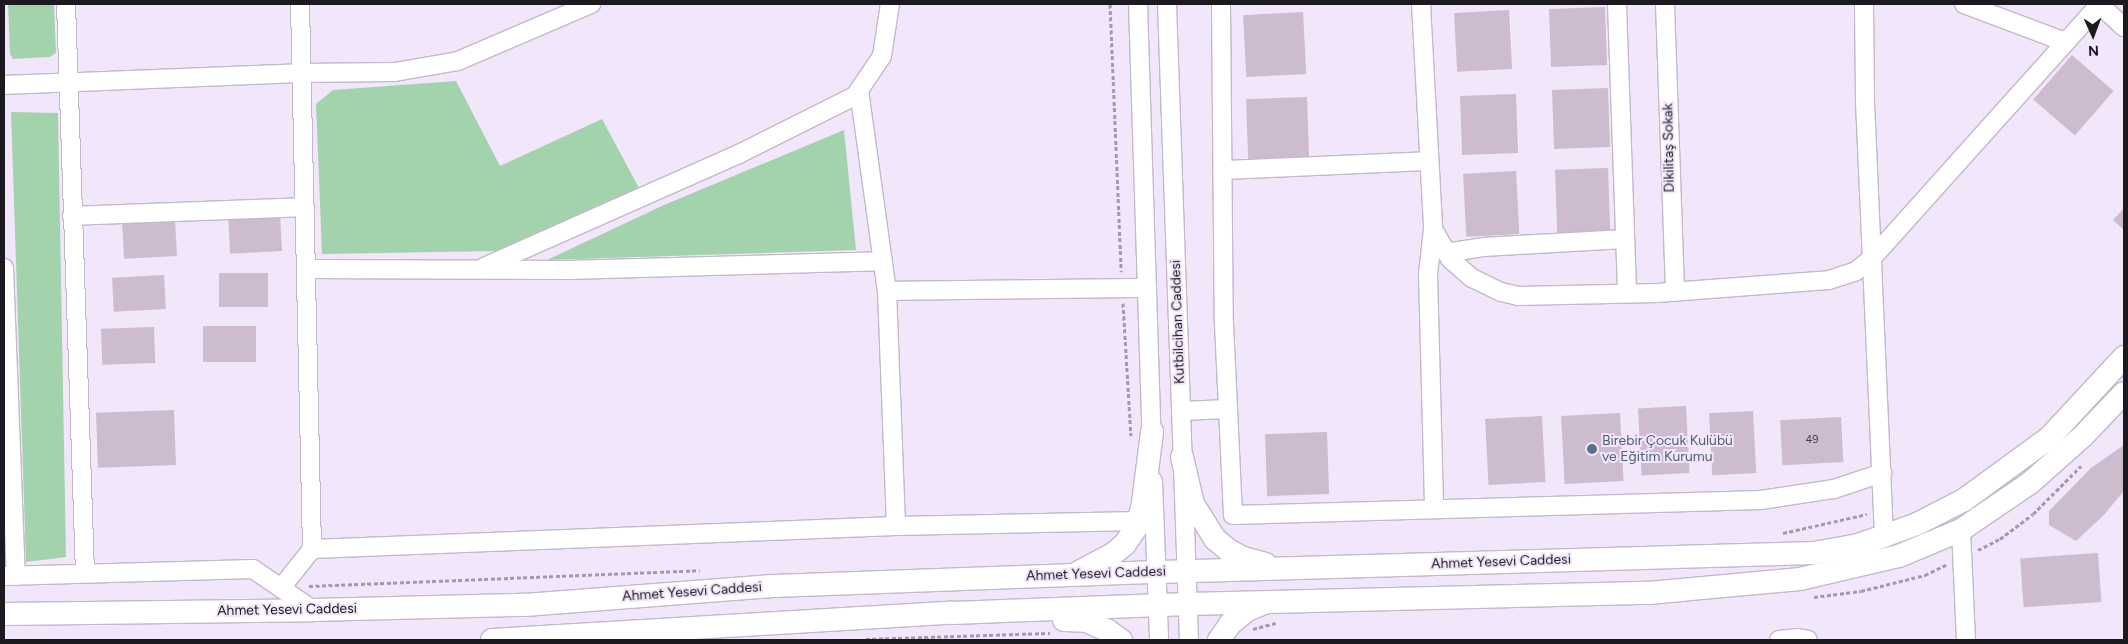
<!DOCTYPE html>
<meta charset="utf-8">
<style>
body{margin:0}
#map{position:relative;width:2128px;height:644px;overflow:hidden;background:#f2e6fa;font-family:Figtree,sans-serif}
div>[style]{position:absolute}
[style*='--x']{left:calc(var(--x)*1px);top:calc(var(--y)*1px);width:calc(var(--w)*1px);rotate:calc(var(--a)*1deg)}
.green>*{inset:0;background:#a3d3ad}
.building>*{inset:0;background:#ccbccd;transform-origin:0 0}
.path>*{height:3px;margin-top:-1.5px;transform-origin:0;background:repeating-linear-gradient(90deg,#a39aa9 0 4px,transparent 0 6.5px)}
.roads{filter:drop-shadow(1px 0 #c4b8cb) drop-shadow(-1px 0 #c4b8cb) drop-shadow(0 1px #c4b8cb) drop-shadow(0 -1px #c4b8cb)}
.minor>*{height:18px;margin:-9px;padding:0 9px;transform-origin:9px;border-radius:9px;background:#fff}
.major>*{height:22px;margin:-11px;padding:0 11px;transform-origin:11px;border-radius:11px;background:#fff}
.dots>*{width:14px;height:14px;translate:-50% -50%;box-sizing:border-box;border:2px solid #f2e6fa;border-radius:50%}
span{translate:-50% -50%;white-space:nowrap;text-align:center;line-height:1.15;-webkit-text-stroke:4px #f2e6fa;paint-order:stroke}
.number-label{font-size:11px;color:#49424b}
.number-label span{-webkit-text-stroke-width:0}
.street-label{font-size:14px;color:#1d1920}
.service-label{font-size:14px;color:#4e5e75}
.left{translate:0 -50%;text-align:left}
.frame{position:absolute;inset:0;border:5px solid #1d1920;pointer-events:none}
.north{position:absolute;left:2068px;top:10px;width:50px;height:50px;-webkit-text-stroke:4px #f2e6fa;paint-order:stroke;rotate:178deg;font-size:14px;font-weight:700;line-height:20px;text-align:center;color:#1d1920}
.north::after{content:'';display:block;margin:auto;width:18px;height:22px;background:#1d1920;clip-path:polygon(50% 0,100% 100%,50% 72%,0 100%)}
</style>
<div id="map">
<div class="green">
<div style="clip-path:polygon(8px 4px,54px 4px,56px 53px,50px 57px,13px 59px,10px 54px)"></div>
<div style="clip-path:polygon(456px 81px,500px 166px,602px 119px,639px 188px,498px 251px,322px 254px,316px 104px,333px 90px)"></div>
<div style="clip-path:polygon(11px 112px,58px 113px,66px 557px,26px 562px)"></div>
<div style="clip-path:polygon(844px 130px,856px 250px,547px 260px,664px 205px)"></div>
</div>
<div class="building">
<div style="left:1605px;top:7px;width:58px;height:56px;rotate:88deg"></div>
<div style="left:1509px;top:10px;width:59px;height:55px;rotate:87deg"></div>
<div style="left:1303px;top:12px;width:62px;height:60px;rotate:87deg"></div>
<div style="left:2072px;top:55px;width:55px;height:59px;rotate:41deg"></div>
<div style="left:1608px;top:88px;width:59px;height:56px;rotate:88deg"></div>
<div style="left:1516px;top:94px;width:59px;height:56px;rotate:88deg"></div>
<div style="left:1307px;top:97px;width:63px;height:61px;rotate:88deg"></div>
<div style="left:1608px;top:168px;width:63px;height:53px;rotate:88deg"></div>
<div style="left:1516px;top:171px;width:63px;height:53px;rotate:87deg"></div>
<div style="clip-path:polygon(2124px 208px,2124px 230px,2113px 220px)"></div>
<div style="left:280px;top:213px;width:38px;height:52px;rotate:87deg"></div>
<div style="left:175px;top:219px;width:37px;height:53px;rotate:87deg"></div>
<div style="left:219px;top:273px;width:49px;height:34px"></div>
<div style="left:164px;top:275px;width:34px;height:52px;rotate:87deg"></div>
<div style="left:203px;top:326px;width:53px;height:36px"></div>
<div style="left:154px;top:327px;width:36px;height:53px;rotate:88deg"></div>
<div style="left:1686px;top:406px;width:67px;height:48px;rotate:87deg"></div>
<div style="left:174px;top:410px;width:55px;height:78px;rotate:88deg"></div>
<div style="left:1753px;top:411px;width:62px;height:44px;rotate:87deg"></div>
<div style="left:1620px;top:413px;width:68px;height:59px;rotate:87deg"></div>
<div style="left:1542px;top:416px;width:66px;height:57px;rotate:87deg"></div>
<div style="left:1841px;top:417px;width:45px;height:61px;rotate:87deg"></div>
<div style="left:1327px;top:432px;width:62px;height:62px;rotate:88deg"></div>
<div style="clip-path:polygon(2124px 445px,2124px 491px,2103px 516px,2076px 541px,2049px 525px,2049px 511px,2091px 468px)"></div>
<div style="left:2098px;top:553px;width:49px;height:78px;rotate:86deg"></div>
</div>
<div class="path">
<div style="--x:1110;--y:4;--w:268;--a:87.6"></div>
<div style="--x:1123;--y:303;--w:133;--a:86.6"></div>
<div style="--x:1783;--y:533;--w:86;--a:-12.7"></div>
<div style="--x:1978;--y:550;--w:25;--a:-27"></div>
<div style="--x:2000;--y:539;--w:41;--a:-37.1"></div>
<div style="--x:2033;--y:514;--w:68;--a:-45"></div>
<div style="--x:309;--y:586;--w:391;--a:-2.3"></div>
<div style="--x:1814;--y:597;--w:47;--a:-7.3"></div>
<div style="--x:1861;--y:591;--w:66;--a:-14"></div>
<div style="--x:1925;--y:575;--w:25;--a:-26"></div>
<div style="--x:1253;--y:629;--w:24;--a:-15"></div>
<div style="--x:866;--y:639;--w:184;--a:-1.9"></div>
</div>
<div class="roads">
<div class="minor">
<div style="--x:66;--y:4;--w:569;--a:88.09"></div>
<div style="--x:1138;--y:4;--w:441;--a:88.2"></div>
<div style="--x:1167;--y:4;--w:636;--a:88.02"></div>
<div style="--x:1221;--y:4;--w:320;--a:89.5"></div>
<div style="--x:1224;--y:324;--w:191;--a:87.3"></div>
<div style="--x:1233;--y:515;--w:528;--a:-1.63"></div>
<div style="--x:1761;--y:500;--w:74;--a:-8.6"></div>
<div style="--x:1834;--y:489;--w:51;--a:-18.4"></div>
<div style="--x:1421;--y:4;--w:225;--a:86.9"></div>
<div style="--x:1433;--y:229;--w:45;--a:96.3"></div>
<div style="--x:1428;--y:274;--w:234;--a:88.5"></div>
<div style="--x:1617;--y:4;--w:289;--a:88"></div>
<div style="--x:1665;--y:4;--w:288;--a:88"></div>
<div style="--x:1864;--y:4;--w:97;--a:89.4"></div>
<div style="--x:1865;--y:101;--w:435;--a:87.5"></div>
<div style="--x:1964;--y:4;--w:108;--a:20.6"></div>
<div style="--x:2099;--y:4;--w:34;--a:43"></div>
<div style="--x:4;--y:85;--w:296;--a:-2.3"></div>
<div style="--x:300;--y:73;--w:95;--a:-0.6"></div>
<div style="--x:395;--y:72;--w:64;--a:-9.9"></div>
<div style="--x:458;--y:61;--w:145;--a:-23.2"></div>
<div style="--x:859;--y:90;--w:203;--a:82.1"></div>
<div style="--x:887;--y:291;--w:235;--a:87.8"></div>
<div style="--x:1223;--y:170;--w:206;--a:-2.5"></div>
<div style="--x:72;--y:216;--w:233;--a:-2.2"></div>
<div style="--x:1433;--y:229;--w:34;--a:60"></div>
<div style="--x:1450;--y:259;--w:29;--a:41"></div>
<div style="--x:1472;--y:278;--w:32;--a:26"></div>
<div style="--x:1501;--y:292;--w:17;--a:13"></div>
<div style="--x:1518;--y:296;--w:139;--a:-1.2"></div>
<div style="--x:1657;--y:293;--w:172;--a:-4.3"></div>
<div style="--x:1829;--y:280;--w:28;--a:-18"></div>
<div style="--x:1856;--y:271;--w:22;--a:-39"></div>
<div style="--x:1873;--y:257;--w:340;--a:-48.1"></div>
<div style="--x:1446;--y:253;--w:37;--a:-9"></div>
<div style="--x:1483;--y:247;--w:142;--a:-3.2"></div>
<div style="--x:484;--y:267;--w:279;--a:-23.9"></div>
<div style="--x:739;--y:154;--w:130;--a:-26.6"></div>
<div style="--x:855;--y:96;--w:48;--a:-56"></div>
<div style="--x:882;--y:56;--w:53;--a:-81.3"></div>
<div style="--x:4;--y:268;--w:308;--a:87.8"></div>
<div style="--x:307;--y:269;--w:261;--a:0.2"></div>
<div style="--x:568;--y:270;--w:314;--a:-1.6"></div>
<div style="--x:887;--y:291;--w:260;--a:-0.7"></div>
<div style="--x:1181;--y:411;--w:47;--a:-2.4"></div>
<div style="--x:1153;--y:481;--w:159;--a:87.8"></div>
<div style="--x:1961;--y:530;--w:110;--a:87.4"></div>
<div style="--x:312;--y:549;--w:584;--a:-2.26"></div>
<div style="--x:896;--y:526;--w:242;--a:-1.2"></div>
<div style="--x:4;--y:576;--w:249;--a:-1.6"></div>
<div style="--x:253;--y:569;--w:73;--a:34.3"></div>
<div style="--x:281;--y:588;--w:50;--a:-51.5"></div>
<div style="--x:312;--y:549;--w:545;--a:-91.26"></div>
<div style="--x:1779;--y:640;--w:19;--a:-6"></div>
<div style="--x:1798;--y:638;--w:10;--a:11"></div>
</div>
<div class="major">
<div style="--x:1182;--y:457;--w:48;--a:76.8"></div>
<div style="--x:1193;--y:504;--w:41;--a:57.8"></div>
<div style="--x:1215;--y:539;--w:17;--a:40"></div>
<div style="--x:1228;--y:550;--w:17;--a:28"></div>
<div style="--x:1243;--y:558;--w:23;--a:15"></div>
<div style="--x:1079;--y:572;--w:38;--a:-28"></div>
<div style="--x:1113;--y:554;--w:16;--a:-40"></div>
<div style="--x:1125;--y:544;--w:22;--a:-56"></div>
<div style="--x:1137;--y:526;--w:24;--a:-75"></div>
<div style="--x:1143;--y:503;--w:72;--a:-82.8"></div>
<div style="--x:4;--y:614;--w:309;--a:-0.7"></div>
<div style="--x:313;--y:610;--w:212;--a:-1.4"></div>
<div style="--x:525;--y:605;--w:248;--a:-4.4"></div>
<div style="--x:772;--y:586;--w:388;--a:-2.1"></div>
<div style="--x:1160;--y:572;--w:654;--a:-1.66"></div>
<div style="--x:1814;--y:553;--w:45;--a:-10.3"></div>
<div style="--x:1858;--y:545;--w:28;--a:-19"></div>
<div style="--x:1884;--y:536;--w:35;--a:-20"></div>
<div style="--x:1917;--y:524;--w:53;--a:-27.1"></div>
<div style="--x:1964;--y:500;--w:107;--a:-36.2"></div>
<div style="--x:2050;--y:437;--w:109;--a:-47.2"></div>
<div style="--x:1064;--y:620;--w:23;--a:2"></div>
<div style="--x:1087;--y:621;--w:23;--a:25"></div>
<div style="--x:1108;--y:631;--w:16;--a:35"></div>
<div style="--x:492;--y:640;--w:462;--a:-3.4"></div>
<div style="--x:953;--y:613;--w:235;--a:-2.2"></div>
<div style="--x:1188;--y:604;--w:461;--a:-1.4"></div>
<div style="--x:1649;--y:593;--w:152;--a:-5.3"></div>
<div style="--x:1800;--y:579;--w:102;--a:-13.1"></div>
<div style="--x:1899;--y:556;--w:67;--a:-22.8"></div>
<div style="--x:1961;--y:530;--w:83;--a:-34.3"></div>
<div style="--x:2030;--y:483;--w:71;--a:-41.6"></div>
<div style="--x:2083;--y:436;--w:59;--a:-46.4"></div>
<div style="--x:1219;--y:640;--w:19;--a:-55"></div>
<div style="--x:1230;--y:624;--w:22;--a:-39"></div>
<div style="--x:1247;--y:610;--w:18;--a:-22"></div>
</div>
</div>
<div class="dots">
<div style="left:1592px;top:449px;background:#5c6f8a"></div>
</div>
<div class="number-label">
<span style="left:1812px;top:440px">49</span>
</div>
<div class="street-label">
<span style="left:1669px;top:148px;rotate:-91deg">Dikilitaş Sokak</span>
<span style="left:1178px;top:322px;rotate:-92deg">Kutbilcihan Caddesi</span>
<span style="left:1501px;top:562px;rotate:-2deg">Ahmet Yesevi Caddesi</span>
<span style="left:1096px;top:574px;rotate:-2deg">Ahmet Yesevi Caddesi</span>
<span style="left:692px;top:592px;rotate:-4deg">Ahmet Yesevi Caddesi</span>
<span style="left:287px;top:610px;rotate:-1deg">Ahmet Yesevi Caddesi</span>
</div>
<div class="service-label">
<span class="left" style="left:1602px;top:449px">Birebir Çocuk Kulübü<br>ve Eğitim Kurumu</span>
</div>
<div class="frame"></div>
<div class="north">N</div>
</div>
